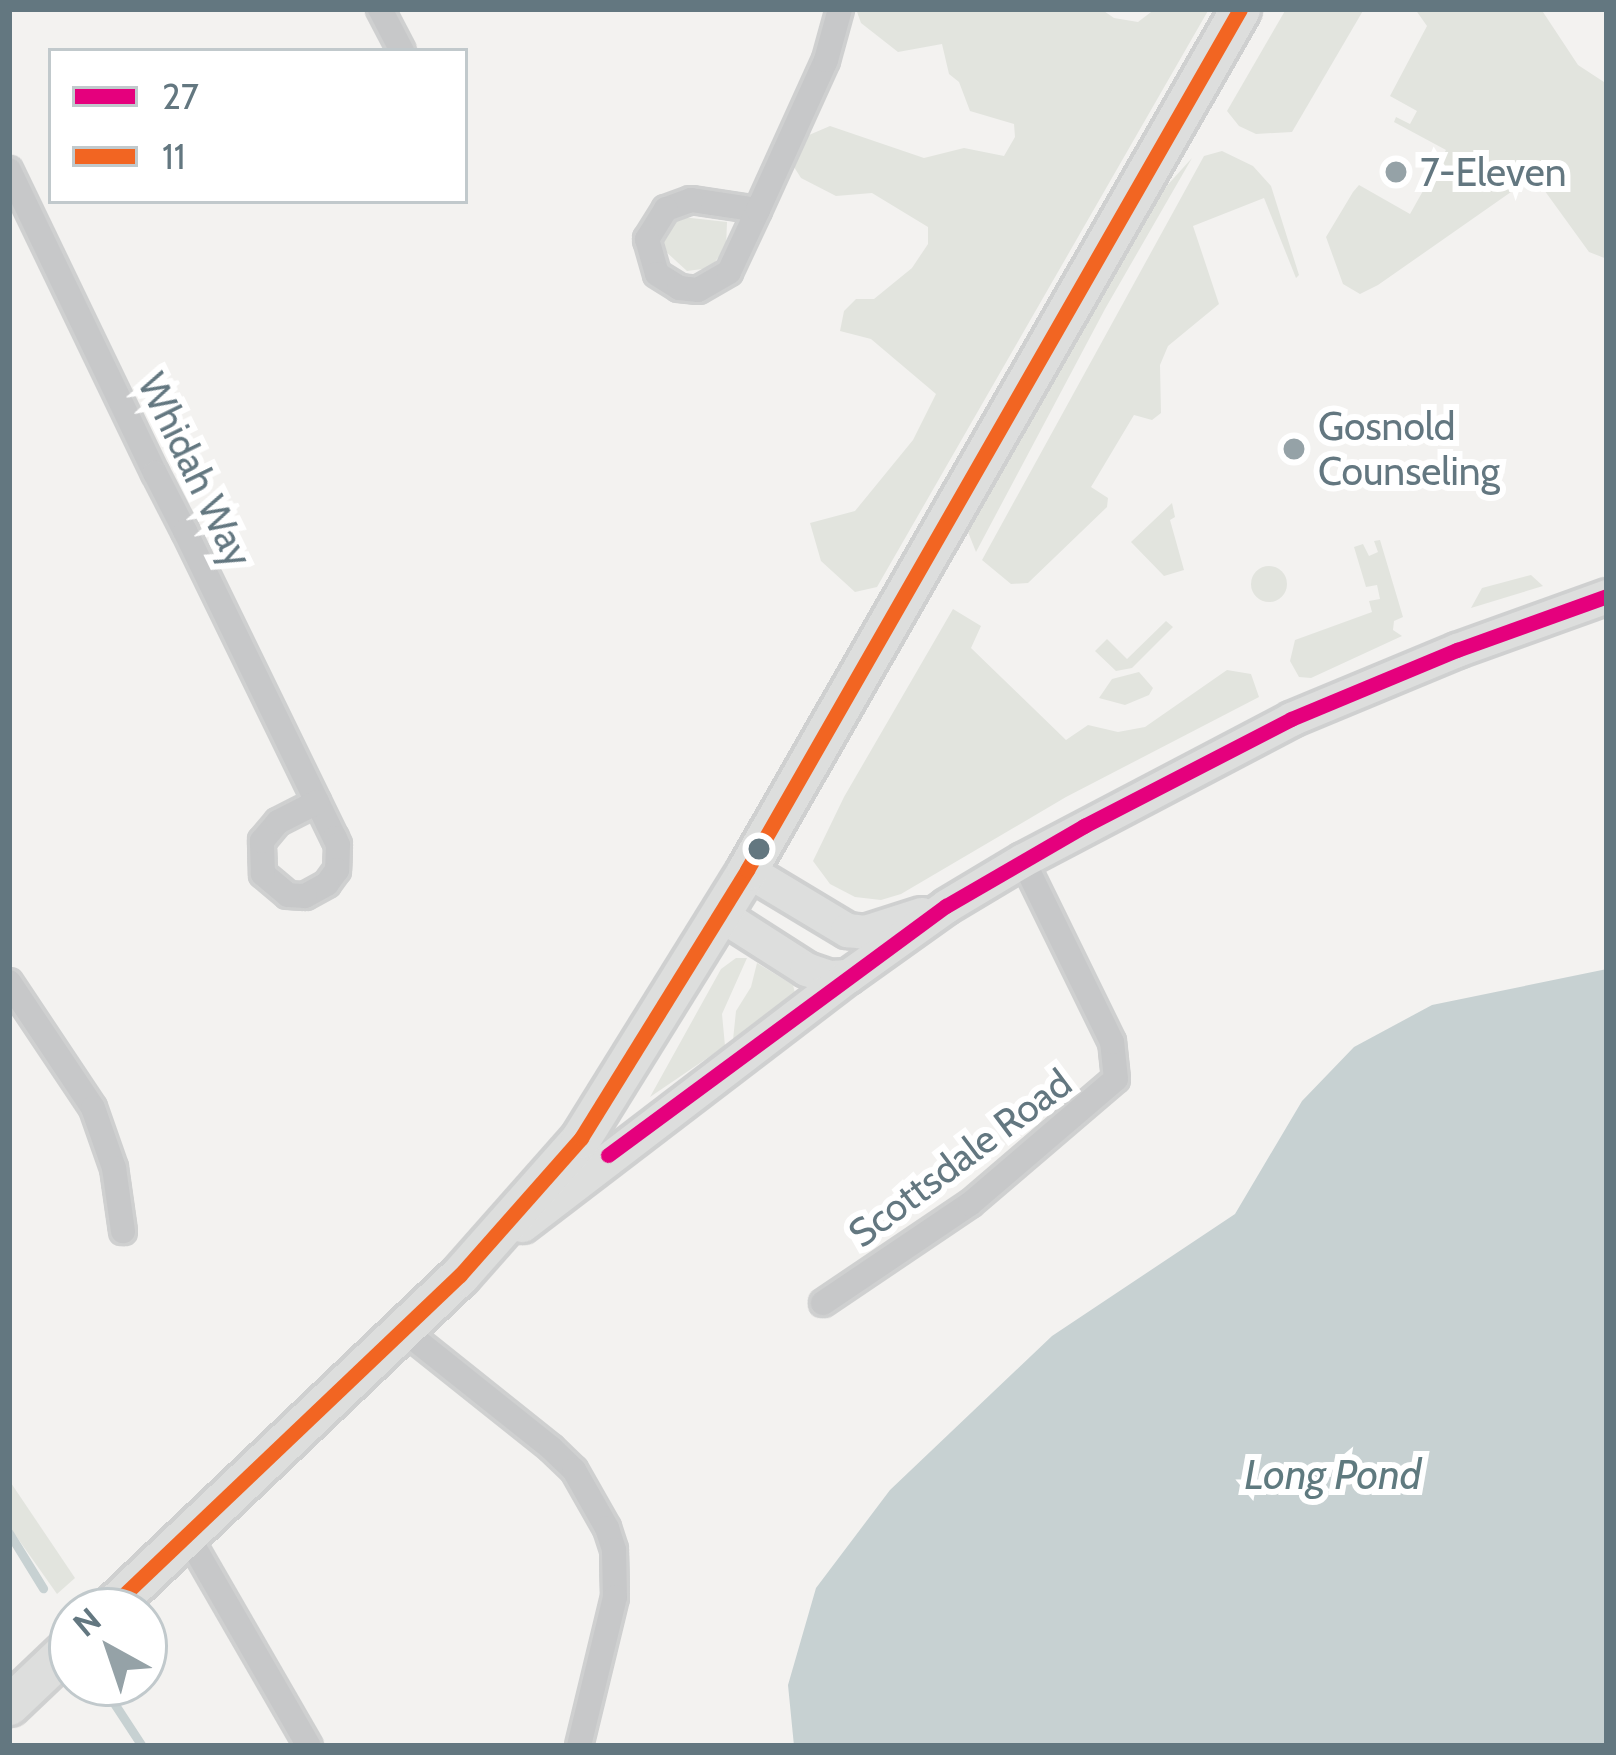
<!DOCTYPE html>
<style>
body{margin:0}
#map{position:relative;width:1616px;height:1755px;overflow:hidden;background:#f3f2f0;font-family:Cabin,sans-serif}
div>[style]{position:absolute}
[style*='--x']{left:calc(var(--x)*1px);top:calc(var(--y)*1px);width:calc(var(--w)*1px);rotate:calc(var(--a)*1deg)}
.green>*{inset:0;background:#e2e4de}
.round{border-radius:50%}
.water>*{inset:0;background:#c7d1d2}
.stream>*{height:9px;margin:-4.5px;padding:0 4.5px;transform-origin:4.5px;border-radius:4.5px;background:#c7d1d2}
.roads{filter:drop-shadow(3px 0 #cfd0d0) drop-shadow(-3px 0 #cfd0d0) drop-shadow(0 3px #cfd0d0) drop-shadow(0 -3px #cfd0d0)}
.minor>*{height:24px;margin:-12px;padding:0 12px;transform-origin:12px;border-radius:12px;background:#c7c8c9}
.secondary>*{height:33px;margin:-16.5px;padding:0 16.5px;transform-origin:16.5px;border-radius:16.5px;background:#dddedd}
.primary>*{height:39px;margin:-19.5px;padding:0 19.5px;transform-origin:19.5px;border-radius:19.5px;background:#dddedd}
.bus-1>*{height:15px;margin:-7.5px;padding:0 7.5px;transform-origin:7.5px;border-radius:7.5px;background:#e5007d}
.bus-2>*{height:15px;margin:-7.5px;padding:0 7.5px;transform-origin:7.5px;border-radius:7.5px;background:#f26522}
.dots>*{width:33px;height:33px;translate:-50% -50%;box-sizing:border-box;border:6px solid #fff;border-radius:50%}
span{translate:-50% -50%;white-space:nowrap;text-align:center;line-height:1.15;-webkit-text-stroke:12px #fff;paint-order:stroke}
.poi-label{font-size:39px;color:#637780}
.left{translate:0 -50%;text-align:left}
.street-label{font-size:39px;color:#637780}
.water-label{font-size:42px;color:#5f7a7f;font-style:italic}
.frame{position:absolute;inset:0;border:12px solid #637780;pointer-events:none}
.legend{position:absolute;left:48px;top:48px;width:420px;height:156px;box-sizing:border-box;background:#fff;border:3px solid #c1c9cc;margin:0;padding:15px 21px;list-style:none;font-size:36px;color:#637780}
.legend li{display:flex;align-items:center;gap:24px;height:60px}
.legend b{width:60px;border:3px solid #c1c9cc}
.north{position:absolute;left:48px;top:1587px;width:120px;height:120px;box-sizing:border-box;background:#fff;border:3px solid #c1c9cc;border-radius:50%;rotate:320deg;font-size:33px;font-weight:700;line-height:48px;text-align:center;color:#637780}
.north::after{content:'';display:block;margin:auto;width:42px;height:54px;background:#95a2a7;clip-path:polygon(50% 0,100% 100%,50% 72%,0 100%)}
</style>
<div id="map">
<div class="green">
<div style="clip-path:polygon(856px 9px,1101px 9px,1114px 18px,1138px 22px,1155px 9px,1209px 9px,877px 587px,855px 592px,821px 561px,810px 523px,855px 511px,913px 440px,936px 394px,871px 339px,840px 331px,844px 311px,856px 299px,874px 299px,912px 268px,928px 244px,928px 227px,872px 193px,836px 196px,801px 178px,794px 167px,797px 154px,809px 135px,830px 126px,924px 158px,964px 148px,1004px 156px,1015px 137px,1014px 124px,970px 111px,959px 82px,949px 74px,942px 44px,898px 52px,861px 23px)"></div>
<div style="clip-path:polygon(1286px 9px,1364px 9px,1292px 132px,1256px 134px,1239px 126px,1227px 111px)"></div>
<div style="clip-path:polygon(1415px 9px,1541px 9px,1578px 65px,1607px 84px,1607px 259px,1589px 252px,1534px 176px,1378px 285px,1360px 294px,1343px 284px,1326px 237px,1353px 192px,1359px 185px,1410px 214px,1446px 150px,1394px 122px,1396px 117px,1410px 124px,1417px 111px,1390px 96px,1427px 26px)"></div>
<div style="clip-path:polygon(1222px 151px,1253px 166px,1271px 186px,1299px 275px,1296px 278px,1264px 198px,1193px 226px,1219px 304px,1168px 346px,1160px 365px,1161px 413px,1152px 420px,1134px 415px,1091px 487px,1108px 498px,1107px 507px,1028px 583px,1011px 584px,982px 560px,1204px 156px)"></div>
<div style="clip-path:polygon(1192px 158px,1105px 309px,976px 552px,968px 532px,1163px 190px)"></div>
<div style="clip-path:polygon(682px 217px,727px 222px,726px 248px,710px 268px,687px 271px,663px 249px,664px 231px)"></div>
<div style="clip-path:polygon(1172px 503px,1175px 517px,1170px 520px,1184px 570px,1164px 576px,1131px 542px)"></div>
<div style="clip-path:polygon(1380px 540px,1403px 617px,1394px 621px,1393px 630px,1402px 636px,1311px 678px,1299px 677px,1290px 661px,1295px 640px,1372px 612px,1369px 601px,1380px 599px,1377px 585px,1366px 587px,1354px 547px,1363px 544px,1369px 556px,1378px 552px,1374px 541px)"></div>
<div class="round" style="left:1251px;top:566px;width:36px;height:36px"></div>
<div style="clip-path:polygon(1531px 575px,1543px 586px,1471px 608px,1482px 588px)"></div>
<div style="clip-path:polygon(953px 609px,981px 626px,971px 648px,1066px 740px,1088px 725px,1118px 732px,1145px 727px,1227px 670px,1251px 674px,1259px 697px,1066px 797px,901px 894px,881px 900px,855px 897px,830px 884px,813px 861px,844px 797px)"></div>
<div style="clip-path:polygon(1166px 621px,1173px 627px,1132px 668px,1116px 671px,1095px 651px,1107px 639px,1127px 659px)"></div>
<div style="clip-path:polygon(1139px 672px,1153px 688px,1149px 695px,1125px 705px,1099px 698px,1112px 679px)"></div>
<div style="clip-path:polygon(736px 958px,747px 958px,722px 1014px,725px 1046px,650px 1097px,721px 969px)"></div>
<div style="clip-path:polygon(757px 963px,793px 985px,795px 993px,733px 1040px,736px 1011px,751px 987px)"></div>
<div style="clip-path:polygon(9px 1480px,75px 1578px,57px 1594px,9px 1526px)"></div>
</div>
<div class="water">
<div style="clip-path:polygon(1607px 969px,1607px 1746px,794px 1746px,788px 1685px,816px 1588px,890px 1490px,1052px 1336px,1235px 1214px,1302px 1101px,1354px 1047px,1432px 1005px)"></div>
</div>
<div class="stream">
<div style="--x:9;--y:1533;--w:65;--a:58.3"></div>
<div style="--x:108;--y:1694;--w:62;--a:56.8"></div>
</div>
<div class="roads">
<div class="minor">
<div style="--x:380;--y:9;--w:47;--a:62.4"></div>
<div style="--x:9;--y:170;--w:336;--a:64.3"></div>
<div style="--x:155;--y:473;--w:65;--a:62.7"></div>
<div style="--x:185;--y:531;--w:342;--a:64"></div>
<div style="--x:335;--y:838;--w:8;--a:67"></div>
<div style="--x:338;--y:845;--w:25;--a:92"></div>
<div style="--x:337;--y:870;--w:17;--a:126"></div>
<div style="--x:327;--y:884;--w:25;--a:151"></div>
<div style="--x:305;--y:896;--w:17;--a:-177"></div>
<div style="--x:288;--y:895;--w:33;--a:-140"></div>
<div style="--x:263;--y:874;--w:33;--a:-92"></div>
<div style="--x:262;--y:841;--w:25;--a:-50"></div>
<div style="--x:278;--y:822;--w:44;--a:-27.1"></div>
<div style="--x:758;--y:210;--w:68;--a:-171.5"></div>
<div style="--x:691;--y:200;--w:27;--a:160"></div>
<div style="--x:666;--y:209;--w:36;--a:122"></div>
<div style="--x:647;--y:239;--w:36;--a:74"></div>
<div style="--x:657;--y:274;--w:26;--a:32"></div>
<div style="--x:679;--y:288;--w:19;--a:6"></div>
<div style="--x:698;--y:290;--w:36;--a:-30"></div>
<div style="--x:729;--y:272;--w:68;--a:-64.9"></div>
<div style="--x:758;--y:210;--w:165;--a:-65.6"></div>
<div style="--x:826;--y:60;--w:53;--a:-74.6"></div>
<div style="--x:9;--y:982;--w:151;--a:56.3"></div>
<div style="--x:93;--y:1108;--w:64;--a:70.7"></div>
<div style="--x:114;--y:1168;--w:64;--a:81.9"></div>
<div style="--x:823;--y:1303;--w:177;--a:-34"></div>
<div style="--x:970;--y:1204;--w:192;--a:-40.6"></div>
<div style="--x:1116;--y:1079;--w:37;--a:-96"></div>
<div style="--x:1112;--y:1042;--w:203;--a:-116.1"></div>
<div style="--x:402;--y:1329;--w:191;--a:38.6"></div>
<div style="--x:551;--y:1448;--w:32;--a:44"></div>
<div style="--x:574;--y:1470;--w:67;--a:60.4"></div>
<div style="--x:607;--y:1528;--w:23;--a:72"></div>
<div style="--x:614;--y:1550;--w:47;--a:88.8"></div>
<div style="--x:615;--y:1597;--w:153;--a:103.6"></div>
<div style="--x:187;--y:1535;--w:244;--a:60"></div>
</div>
<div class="secondary">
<div style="--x:747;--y:870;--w:117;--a:31"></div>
<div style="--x:847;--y:930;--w:18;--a:6"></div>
<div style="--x:865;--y:932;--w:59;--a:-17.8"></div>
<div style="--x:720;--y:914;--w:102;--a:32.6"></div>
<div style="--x:806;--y:969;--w:24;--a:19"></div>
<div style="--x:829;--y:977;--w:19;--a:-3"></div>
<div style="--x:522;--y:1225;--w:410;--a:-37.4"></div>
<div style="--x:848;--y:976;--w:120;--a:-35.5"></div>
<div style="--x:946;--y:906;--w:90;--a:-30.9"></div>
<div style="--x:1023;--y:860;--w:303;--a:-27.7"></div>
<div style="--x:1291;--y:719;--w:180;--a:-22.6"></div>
<div style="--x:1457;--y:650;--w:159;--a:-19.8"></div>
</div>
<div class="primary">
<div style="--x:107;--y:1611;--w:487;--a:-43.6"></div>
<div style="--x:460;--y:1275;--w:183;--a:-48.5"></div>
<div style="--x:581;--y:1138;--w:315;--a:-58.2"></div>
<div style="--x:747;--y:870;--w:992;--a:-60.2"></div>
<div style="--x:9;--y:1705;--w:87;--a:-43.6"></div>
</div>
</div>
<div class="bus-1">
<div style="--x:608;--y:1155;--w:420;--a:-36.4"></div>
<div style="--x:946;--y:906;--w:160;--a:-30.1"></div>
<div style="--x:1084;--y:826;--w:233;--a:-27.3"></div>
<div style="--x:1291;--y:719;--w:180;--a:-22.6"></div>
<div style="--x:1457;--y:650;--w:159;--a:-19.8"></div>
</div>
<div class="bus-2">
<div style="--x:107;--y:1611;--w:487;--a:-43.6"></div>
<div style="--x:460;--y:1275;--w:183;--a:-48.5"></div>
<div style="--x:581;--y:1138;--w:315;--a:-58.2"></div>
<div style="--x:747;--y:870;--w:992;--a:-60.2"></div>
</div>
<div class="dots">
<div style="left:1396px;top:172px;background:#95a2a7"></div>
<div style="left:1294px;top:449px;background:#95a2a7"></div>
<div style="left:759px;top:849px;background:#637780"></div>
</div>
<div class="poi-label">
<span class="left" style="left:1420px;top:172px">7-Eleven</span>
<span class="left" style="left:1318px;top:449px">Gosnold<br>Counseling</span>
</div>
<div class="street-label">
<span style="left:195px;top:470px;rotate:64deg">Whidah Way</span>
<span style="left:960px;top:1158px;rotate:-37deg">Scottsdale Road</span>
</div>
<div class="water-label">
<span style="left:1333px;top:1474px">Long Pond</span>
</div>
<div class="frame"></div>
<ul class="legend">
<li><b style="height:15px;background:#e5007d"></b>27</li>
<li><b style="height:15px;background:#f26522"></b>11</li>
</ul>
<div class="north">N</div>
</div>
